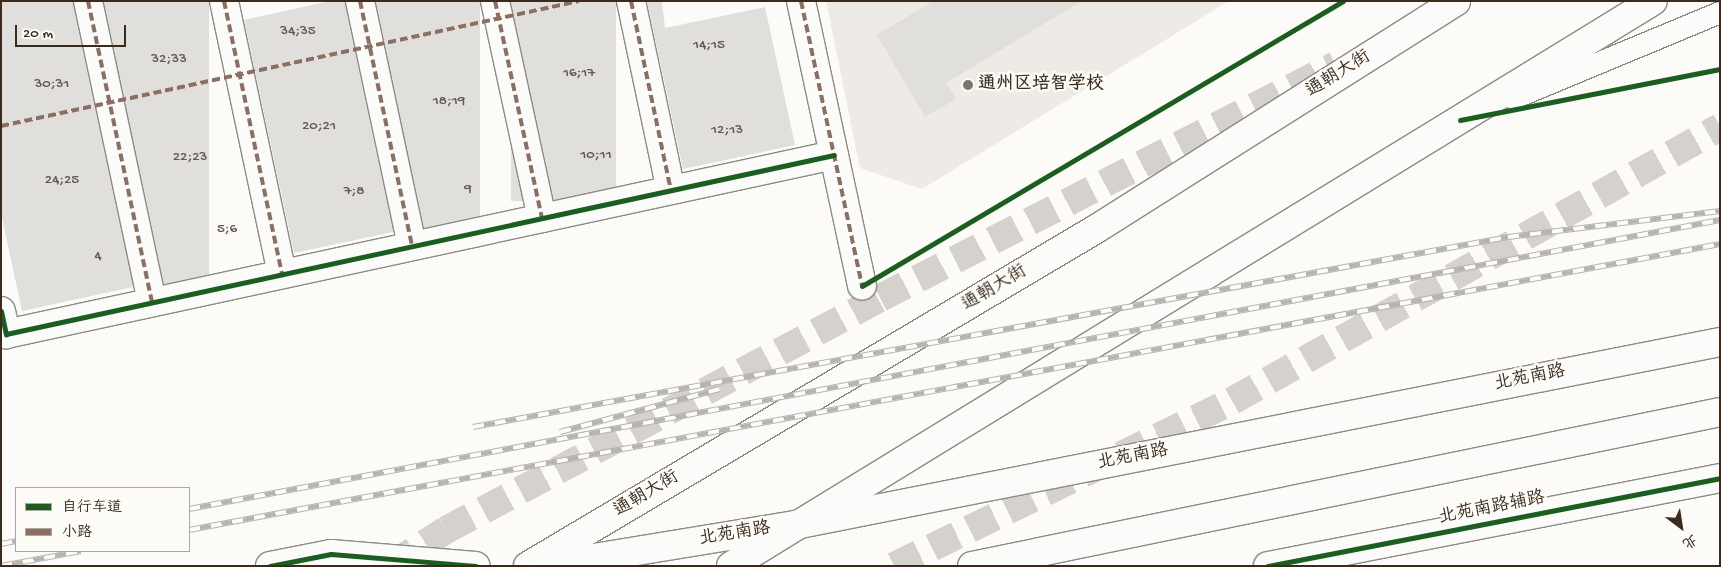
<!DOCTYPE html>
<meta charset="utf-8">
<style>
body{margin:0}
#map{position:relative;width:1721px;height:567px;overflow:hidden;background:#fcfbf8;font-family:"Gochi Hand","LXGW WenKai TC",sans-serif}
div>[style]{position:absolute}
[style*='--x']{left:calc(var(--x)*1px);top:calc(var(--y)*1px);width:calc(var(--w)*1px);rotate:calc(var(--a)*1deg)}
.built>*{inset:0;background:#eeebe7}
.building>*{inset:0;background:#e0dfdc;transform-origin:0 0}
.trunk-tunnel>*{height:28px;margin-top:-14px;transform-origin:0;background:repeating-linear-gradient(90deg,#d5d1cc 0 28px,transparent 0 42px)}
.roads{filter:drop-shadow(1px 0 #8d8985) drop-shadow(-1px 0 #8d8985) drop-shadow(0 1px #8d8985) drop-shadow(0 -1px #8d8985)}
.service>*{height:21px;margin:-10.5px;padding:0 10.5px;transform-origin:10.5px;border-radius:10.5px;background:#fbfbf9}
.minor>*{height:28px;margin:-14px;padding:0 14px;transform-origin:14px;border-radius:14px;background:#fbfbf9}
.tertiary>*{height:28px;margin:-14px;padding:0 14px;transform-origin:14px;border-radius:14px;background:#fbfbf9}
.primary>*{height:28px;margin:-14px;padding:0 14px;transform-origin:14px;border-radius:14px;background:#fbfbf9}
.trunk>*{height:28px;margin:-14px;padding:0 14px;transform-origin:14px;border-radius:14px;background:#fbfbf9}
.rail>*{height:5.5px;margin-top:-2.75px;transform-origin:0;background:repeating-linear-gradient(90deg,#fdfcf7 0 11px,#b6b4b1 0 22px);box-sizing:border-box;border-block:1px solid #b6b4b1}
.quiet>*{height:4px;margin-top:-2px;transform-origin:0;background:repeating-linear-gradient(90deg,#8d6e63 0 8px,transparent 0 12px)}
.cycleway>*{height:5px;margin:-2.5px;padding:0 2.5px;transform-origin:2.5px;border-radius:2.5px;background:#1b5e20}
.dots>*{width:14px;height:14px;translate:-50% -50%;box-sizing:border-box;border:2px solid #fdfcf7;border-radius:50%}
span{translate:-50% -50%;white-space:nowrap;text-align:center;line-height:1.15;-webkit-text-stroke:5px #fdfcf7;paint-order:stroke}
.number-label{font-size:15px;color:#64574e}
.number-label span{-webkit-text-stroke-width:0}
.street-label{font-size:18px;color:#3b2a1e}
.poi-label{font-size:18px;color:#3b2a1e;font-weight:700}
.left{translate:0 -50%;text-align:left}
.frame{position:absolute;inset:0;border:2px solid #3b2a1e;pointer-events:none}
.legend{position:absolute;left:15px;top:487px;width:175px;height:65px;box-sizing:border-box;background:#fdfcf7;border:1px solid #afa8a0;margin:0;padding:6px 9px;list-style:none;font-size:15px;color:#3b2a1e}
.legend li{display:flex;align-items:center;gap:10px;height:25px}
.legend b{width:25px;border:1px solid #afa8a0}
.north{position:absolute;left:1656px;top:502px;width:50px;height:50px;-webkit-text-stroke:4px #fdfcf7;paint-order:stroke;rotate:149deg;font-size:14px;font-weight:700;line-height:20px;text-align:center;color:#3b2a1e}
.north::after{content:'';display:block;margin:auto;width:18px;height:22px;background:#3b2a1e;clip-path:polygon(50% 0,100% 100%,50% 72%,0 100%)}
.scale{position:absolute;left:15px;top:25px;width:111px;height:22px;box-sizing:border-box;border:2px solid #3b2a1e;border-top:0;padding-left:6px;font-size:15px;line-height:18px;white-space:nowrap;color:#3b2a1e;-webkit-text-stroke:4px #fdfcf7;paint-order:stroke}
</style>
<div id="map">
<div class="built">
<div style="clip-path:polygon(826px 1px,1229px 1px,922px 189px,860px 168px)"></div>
</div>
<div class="building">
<div style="clip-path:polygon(1px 1px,73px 1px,133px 287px,22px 311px,1px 213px)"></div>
<div style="left:104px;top:1px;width:105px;height:286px"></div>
<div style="clip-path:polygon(330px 1px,345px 1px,393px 232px,294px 253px,244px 20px)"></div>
<div style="left:376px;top:1px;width:104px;height:229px"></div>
<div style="left:511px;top:1px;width:105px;height:200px"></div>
<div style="clip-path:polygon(647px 1px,662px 1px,665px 28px,765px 7px,795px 145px,683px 169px)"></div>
<div style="clip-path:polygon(933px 1px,1082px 1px,946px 83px,956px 99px,925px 117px,877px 35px)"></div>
</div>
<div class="trunk-tunnel">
<div style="--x:390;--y:566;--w:67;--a:-32.7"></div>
<div style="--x:446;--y:530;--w:492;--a:-28.1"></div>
<div style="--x:880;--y:298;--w:512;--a:-27.07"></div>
<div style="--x:894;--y:566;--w:376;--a:-26"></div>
<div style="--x:1232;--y:401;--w:560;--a:-29.31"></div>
</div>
<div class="roads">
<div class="service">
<div style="--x:1513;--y:98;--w:224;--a:-22.6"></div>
</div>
<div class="minor">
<div style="--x:88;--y:1;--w:308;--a:78"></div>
<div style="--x:224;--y:1;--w:279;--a:78"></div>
<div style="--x:360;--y:1;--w:250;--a:78"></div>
<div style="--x:495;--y:1;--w:222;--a:77.8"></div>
<div style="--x:631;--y:1;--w:193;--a:78.1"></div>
<div style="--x:801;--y:1;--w:291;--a:77.9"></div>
<div style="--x:1;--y:311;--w:24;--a:78"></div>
<div style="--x:6;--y:334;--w:847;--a:-12.2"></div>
</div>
<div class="tertiary">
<div style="--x:270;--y:566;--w:62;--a:-11.1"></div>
<div style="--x:331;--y:554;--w:145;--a:4.7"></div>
<div style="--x:1268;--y:566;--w:460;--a:-11"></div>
</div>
<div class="primary">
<div style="--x:528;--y:566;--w:660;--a:-30.68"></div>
<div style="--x:1096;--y:229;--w:426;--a:-32.3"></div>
<div style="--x:731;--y:566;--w:1081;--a:-31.5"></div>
</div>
<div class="trunk">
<div style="--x:545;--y:566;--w:253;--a:-9.3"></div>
<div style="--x:795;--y:525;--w:943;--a:-11.19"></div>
<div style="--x:972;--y:566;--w:764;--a:-11.63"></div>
</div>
</div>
<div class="rail">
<div style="--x:473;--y:427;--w:1052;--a:-10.4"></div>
<div style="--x:1508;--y:237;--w:214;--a:-7"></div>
<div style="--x:560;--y:432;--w:165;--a:-15.1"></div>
<div style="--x:189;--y:509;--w:1558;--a:-10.69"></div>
<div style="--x:189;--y:530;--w:1557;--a:-10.58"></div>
<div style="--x:1;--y:544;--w:15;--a:-11"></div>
<div style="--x:1;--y:566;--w:81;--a:-10.6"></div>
</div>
<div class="quiet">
<div style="--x:88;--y:1;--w:308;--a:78"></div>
<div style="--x:224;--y:1;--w:279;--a:78"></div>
<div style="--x:360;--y:1;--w:250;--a:78"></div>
<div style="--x:495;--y:1;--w:222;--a:77.8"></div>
<div style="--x:631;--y:1;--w:193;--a:78.1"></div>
<div style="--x:801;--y:1;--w:291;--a:77.9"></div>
<div style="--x:1;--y:126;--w:591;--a:-12.2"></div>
</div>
<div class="cycleway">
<div style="--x:1460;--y:120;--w:265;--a:-11.1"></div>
<div style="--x:862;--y:286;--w:559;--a:-30.65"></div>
<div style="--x:1;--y:311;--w:24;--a:78"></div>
<div style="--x:6;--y:334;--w:847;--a:-12.2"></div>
<div style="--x:270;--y:566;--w:62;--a:-11.1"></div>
<div style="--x:331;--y:554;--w:145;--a:4.7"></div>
<div style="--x:1268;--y:566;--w:460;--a:-11"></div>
</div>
<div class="dots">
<div style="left:968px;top:85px;background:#7f736a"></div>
</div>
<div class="number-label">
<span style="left:298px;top:32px">34;35</span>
<span style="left:709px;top:46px">14;15</span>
<span style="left:169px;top:60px">32;33</span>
<span style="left:579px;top:74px">16;17</span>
<span style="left:52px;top:85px">30;31</span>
<span style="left:449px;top:102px">18;19</span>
<span style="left:319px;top:127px">20;21</span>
<span style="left:727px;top:131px">12;13</span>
<span style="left:596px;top:156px">10;11</span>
<span style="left:190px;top:158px">22;23</span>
<span style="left:62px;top:181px">24;25</span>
<span style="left:468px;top:190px">9</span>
<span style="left:354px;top:192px">7;8</span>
<span style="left:227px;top:230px">5;6</span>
<span style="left:98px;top:257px">4</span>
</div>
<div class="street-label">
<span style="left:1339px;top:75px;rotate:-32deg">通朝大街</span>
<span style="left:995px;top:289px;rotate:-31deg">通朝大街</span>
<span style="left:1530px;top:379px;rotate:-11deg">北苑南路</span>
<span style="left:1133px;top:458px;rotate:-11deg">北苑南路</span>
<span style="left:647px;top:495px;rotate:-31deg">通朝大街</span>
<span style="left:1492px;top:509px;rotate:-11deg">北苑南路辅路</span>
<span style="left:735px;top:535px;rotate:-9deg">北苑南路</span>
</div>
<div class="poi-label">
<span class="left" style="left:978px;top:85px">通州区培智学校</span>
</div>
<div class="frame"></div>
<ul class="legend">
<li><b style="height:6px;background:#1b5e20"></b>自行车道</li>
<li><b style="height:6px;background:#8d6e63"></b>小路</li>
</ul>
<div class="north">北</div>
<div class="scale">20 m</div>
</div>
